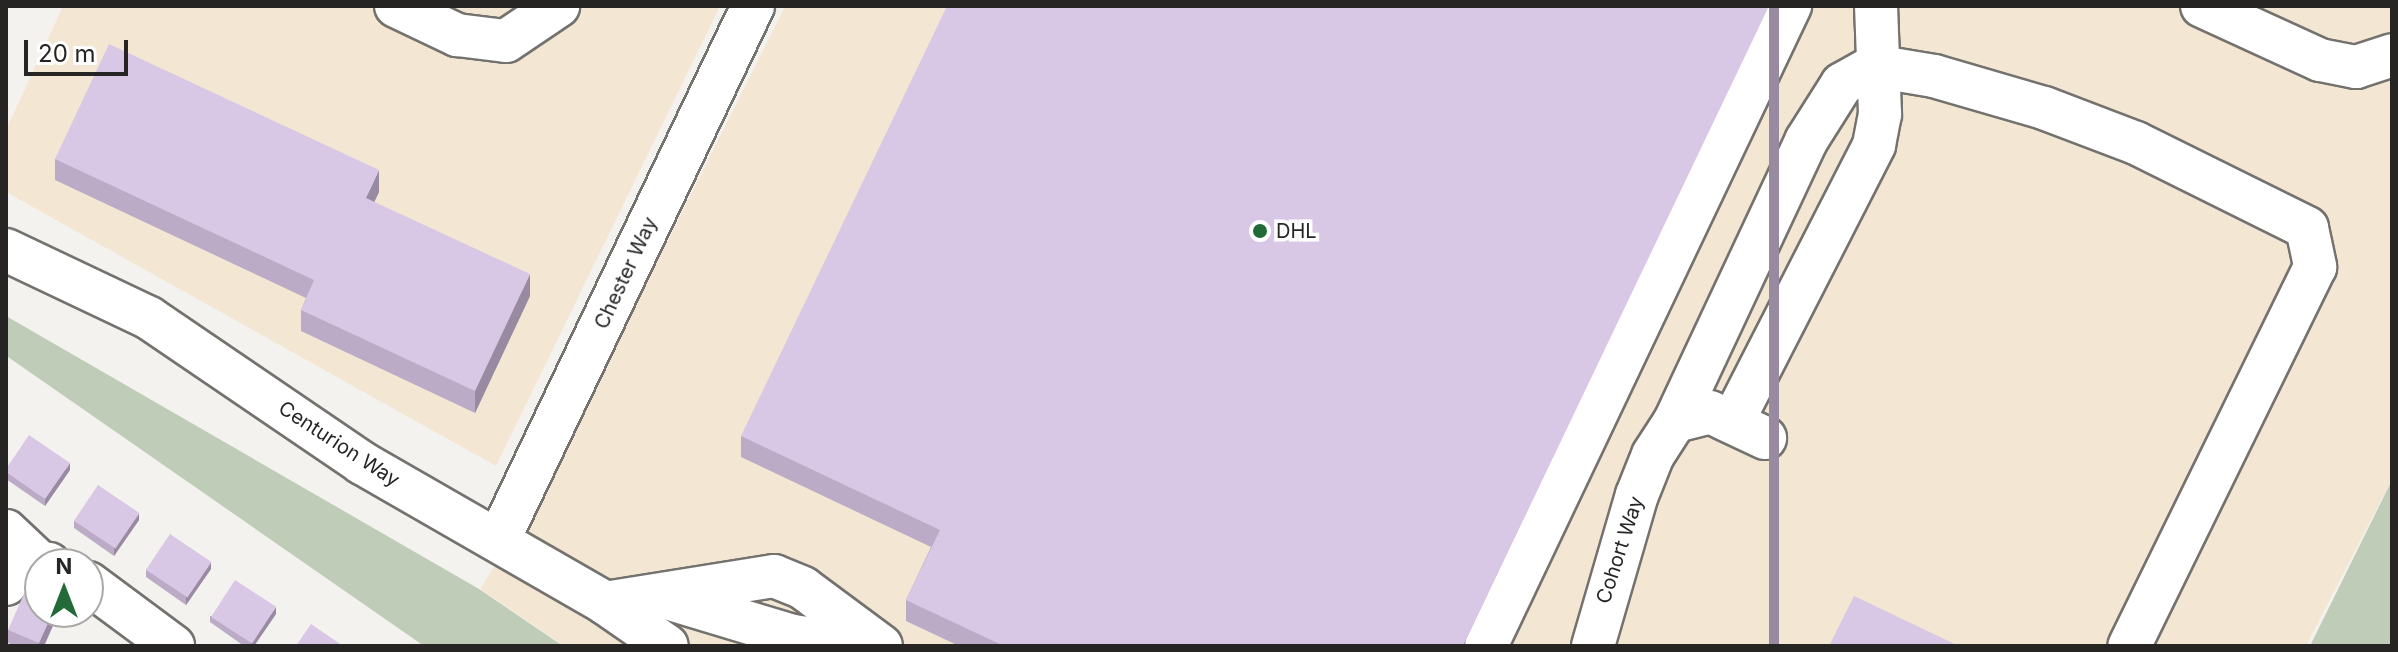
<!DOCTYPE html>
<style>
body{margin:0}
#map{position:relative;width:2398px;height:652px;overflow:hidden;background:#f4f2ee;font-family:Inter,sans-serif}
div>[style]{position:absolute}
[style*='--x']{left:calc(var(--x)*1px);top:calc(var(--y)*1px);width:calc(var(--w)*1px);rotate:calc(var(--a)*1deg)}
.industrial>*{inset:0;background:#f3e7d3}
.green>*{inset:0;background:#bfccb7}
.roads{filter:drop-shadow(2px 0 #74726e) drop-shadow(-2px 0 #74726e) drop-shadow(0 2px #74726e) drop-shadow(0 -2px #74726e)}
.minor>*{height:42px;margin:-21px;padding:0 21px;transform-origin:21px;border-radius:21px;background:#fff}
.wall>*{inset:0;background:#bbabc6}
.shaded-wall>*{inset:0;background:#988ba1;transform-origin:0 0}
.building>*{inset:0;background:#d9c7e6;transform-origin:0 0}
.dots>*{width:22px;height:22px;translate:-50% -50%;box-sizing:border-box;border:4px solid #fff;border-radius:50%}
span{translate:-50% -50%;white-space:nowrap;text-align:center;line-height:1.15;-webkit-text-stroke:7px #fff;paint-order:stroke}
.poi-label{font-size:20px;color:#262524}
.left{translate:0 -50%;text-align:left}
.street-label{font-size:20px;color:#262524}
.frame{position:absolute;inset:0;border:8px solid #262524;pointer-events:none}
.north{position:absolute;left:24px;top:548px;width:80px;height:80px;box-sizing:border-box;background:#fff;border:2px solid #a8a8a7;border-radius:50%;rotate:0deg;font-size:22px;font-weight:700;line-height:32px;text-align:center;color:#262524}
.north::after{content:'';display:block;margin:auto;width:28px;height:36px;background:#226b38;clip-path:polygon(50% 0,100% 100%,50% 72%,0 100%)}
.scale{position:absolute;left:24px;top:40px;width:104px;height:36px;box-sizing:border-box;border:4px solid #262524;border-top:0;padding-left:10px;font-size:24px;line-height:28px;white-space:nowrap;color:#262524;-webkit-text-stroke:6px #fff;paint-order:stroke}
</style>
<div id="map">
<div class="industrial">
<div style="clip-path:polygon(63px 6px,720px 6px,496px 466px,6px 192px,6px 130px)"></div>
<div style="clip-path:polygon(785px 6px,2392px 6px,2392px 479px,2306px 646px,564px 646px,480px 589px,547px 483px)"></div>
</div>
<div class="green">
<div style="clip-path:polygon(6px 316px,479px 589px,563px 646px,424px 646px,8px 357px)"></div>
<div style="clip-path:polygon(2392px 480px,2392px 646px,2310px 646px)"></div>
</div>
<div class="roads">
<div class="minor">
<div style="--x:396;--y:6;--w:68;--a:25.4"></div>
<div style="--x:457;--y:35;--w:49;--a:7"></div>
<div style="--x:506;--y:41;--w:63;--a:-33.9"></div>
<div style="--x:2202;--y:6;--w:130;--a:24.6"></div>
<div style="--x:2320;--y:60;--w:37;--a:11"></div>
<div style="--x:2356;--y:67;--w:38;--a:-18"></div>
<div style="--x:6;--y:250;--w:158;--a:25.4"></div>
<div style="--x:149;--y:318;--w:258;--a:34.2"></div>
<div style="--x:362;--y:463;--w:280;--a:29.9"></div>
<div style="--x:605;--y:603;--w:75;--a:34.7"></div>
<div style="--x:1675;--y:421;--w:309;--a:-64.9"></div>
<div style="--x:1806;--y:141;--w:67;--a:-57.7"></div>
<div style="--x:1842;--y:84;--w:37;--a:-29"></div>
<div style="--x:1874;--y:66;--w:61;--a:9.5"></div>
<div style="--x:1934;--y:76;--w:115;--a:16.2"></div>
<div style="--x:2044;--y:108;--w:98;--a:20.8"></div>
<div style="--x:2136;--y:143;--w:191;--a:26.4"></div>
<div style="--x:2307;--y:228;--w:40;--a:78"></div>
<div style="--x:2315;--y:267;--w:422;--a:116.1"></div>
<div style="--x:1733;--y:421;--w:310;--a:-62.9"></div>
<div style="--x:1874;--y:145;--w:32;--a:-79"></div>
<div style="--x:1880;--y:114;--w:108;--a:-92.1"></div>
<div style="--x:6;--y:531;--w:47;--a:43.3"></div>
<div style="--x:40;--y:563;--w:9;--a:6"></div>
<div style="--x:499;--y:539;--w:590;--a:-64.52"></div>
<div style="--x:88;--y:583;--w:106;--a:36.5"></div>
<div style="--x:6;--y:584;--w:11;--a:-68"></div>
<div style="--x:10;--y:574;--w:32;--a:-20"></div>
<div style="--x:663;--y:597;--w:136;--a:16.7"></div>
<div style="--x:793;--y:636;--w:75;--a:7.7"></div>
<div style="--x:605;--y:603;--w:171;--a:-9.1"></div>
<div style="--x:774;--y:576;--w:31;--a:22"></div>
<div style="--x:803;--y:588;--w:97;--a:36.6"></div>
<div style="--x:1486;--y:646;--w:709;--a:-64.59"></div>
<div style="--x:1593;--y:646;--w:157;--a:-73.8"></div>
<div style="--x:1637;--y:495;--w:43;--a:-68.2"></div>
<div style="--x:1653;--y:455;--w:40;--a:-57.1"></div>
<div style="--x:1675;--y:421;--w:36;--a:-14"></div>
<div style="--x:1710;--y:412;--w:61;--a:25.3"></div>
</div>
</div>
<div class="wall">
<div style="clip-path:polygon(55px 159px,379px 192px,374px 202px,530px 296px,475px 413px,301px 331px,301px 310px,306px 298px,55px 180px)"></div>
<div style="clip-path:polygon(741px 436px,1473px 646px,959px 646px,906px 621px,906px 600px,931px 547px,741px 457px)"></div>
<div style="clip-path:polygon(6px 469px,70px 470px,45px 506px,6px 479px)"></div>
<div style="clip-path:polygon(139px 520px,114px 556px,74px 528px,74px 521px)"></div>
<div style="clip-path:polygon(211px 569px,186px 605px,146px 577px,146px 570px)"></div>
<div style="clip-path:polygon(40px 612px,59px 612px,44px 646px,16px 646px,8px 643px,8px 630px)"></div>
<div style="clip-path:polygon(276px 614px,254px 646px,244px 646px,210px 622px,210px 616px)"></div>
</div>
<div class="shaded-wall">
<div style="left:1769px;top:6px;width:10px;height:709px"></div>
<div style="clip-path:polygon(379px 170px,379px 192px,366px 219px,366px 198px)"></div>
<div style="clip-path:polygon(530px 274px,530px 296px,475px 413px,475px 391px)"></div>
<div style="clip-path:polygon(70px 463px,70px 470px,45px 506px,45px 499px)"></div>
<div style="clip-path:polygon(139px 513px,139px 520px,114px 556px,114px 549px)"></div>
<div style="clip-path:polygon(211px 562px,211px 569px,186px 605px,186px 598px)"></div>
<div style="clip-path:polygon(276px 607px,276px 614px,254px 646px,251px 646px,251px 644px)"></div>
<div style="clip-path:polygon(53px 612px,59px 612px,44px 646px,39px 646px,39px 643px)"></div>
</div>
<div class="building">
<div style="clip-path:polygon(947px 6px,1769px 6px,1463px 646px,1004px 646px,906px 600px,940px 530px,741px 436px)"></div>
<div style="clip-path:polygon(109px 44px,379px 170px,366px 198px,530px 274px,475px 391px,301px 310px,314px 280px,55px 159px)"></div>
<div style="clip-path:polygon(29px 435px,70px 463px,45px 499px,6px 472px,6px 469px)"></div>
<div style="left:98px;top:485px;width:50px;height:43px;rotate:34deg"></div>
<div style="left:170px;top:534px;width:50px;height:43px;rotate:34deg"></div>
<div style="clip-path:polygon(31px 578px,40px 581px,40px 612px,53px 612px,39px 643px,8px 630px)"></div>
<div style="left:235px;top:580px;width:49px;height:44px;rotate:33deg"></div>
<div style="clip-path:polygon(1854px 596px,1959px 646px,1829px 646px)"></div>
<div style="clip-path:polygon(311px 624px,343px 646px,296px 646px)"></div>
</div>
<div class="dots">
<div style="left:1260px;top:231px;background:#226b38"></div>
</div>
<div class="poi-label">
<span class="left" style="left:1276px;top:231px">DHL</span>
</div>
<div class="street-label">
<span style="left:626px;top:273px;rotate:-65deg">Chester Way</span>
<span style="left:339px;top:444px;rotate:33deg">Centurion Way</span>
<span style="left:1620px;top:550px;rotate:-72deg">Cohort Way</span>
</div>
<div class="frame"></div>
<div class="north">N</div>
<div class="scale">20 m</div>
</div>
